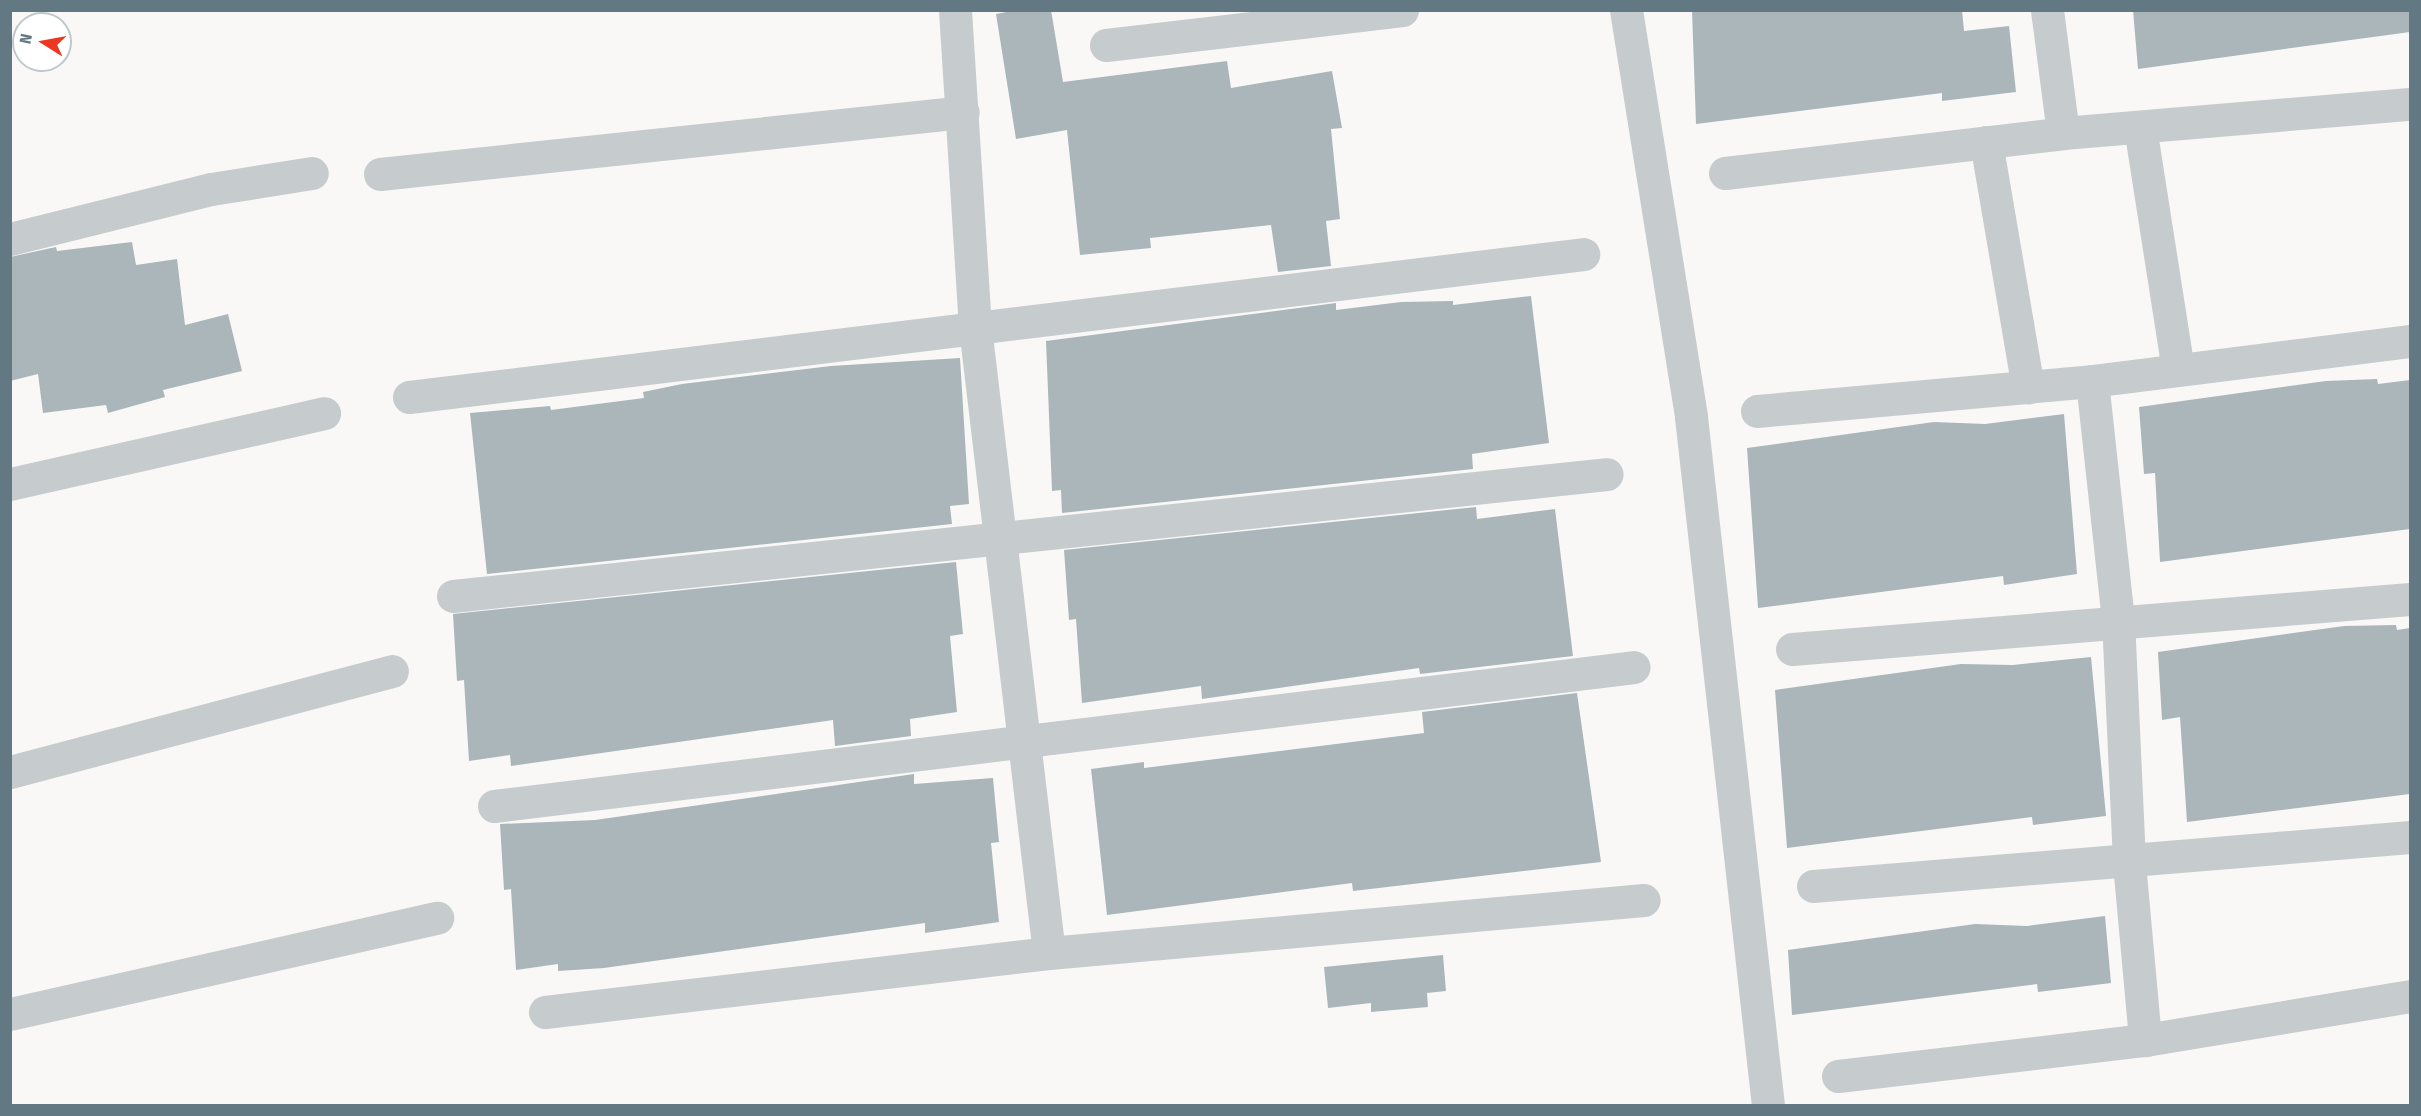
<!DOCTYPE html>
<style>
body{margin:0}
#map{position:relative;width:2421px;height:1116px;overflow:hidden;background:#f9f8f6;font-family:"Fira Sans Condensed",sans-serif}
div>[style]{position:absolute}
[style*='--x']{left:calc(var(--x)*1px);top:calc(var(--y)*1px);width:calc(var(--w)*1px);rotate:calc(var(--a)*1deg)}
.building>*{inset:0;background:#aab6ba}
.minor>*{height:33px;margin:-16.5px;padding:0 16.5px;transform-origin:16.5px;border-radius:16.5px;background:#c6cbce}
span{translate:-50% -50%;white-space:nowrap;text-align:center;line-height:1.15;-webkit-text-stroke:6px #fff;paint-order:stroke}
.frame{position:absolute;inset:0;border:12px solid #627983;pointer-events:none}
.north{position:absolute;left:12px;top:12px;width:60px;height:60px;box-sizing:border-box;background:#fff;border:2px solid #c0c9cd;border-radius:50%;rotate:281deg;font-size:16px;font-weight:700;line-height:24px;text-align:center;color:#627983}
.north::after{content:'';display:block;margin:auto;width:21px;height:27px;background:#ee3721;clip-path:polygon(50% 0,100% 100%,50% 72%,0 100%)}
</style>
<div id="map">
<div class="building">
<div style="clip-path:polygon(1017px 10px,1051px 10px,1063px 82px,1227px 61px,1231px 88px,1332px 71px,1342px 128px,1331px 129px,1340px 219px,1326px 221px,1331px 266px,1278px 272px,1271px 225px,1150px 238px,1151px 248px,1080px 255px,1067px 130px,1016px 139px,996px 14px)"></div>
<div style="clip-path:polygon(1692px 10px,1962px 10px,1964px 31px,2009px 26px,2016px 92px,1942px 101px,1942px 93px,1696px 124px)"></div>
<div style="clip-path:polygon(2133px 10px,2410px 10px,2410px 32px,2138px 69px)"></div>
<div style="clip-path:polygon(132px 242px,136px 265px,177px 259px,185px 325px,228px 314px,242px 371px,163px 390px,165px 397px,108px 413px,106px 405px,43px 413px,38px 374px,10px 381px,10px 257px,56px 247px,57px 251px)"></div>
<div style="clip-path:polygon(1531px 296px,1549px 443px,1472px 454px,1473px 469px,1062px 513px,1061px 490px,1052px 491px,1046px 341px,1336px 303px,1336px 310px,1401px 302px,1453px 301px,1453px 305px)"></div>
<div style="clip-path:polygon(960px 358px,969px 504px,950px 506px,952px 524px,487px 574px,470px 413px,550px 406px,551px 410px,644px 398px,643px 392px,682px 384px,831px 366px)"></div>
<div style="clip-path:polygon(2377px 379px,2378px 384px,2410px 380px,2410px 529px,2160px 562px,2155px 473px,2144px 474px,2139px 407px,2326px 381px)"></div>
<div style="clip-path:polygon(2064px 414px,2077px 574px,2004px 585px,2003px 576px,1758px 608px,1747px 448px,1934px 422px,1985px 424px)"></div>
<div style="clip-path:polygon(1476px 507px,1477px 519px,1555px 509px,1573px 656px,1420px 674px,1419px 668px,1202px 699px,1201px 686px,1082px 703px,1076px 619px,1069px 620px,1064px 550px)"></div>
<div style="clip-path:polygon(956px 562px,963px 634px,950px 636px,957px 712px,910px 719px,911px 736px,835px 746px,833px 720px,511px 766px,510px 755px,469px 761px,464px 680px,457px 681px,453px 614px)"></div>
<div style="clip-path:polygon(2396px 625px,2397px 630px,2410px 628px,2410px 794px,2187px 822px,2180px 717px,2162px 720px,2158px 652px,2344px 626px)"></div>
<div style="clip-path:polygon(2091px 657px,2106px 816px,2033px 825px,2032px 817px,1787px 848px,1775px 690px,1961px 664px,2013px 665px)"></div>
<div style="clip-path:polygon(1577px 693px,1601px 862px,1353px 891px,1352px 883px,1107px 915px,1091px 769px,1144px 762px,1144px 768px,1424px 733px,1422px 712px)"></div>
<div style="clip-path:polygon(914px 774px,914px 784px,993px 778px,999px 842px,991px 843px,999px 922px,925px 933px,925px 923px,604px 968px,558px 971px,558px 964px,516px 970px,511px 889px,504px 890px,500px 824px,595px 820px)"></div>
<div style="clip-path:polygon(2105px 916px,2111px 983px,2038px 992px,2037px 984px,1792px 1015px,1788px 950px,1975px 924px,2027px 926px)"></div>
<div style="clip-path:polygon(1443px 955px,1446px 991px,1427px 993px,1428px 1007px,1371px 1012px,1371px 1003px,1328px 1008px,1324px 967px)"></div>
</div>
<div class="minor">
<div style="--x:955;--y:10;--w:318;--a:86.4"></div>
<div style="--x:975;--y:327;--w:630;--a:83.26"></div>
<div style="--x:1626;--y:10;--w:412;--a:80.9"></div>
<div style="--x:1691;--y:417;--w:693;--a:83.62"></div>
<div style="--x:2047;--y:10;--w:124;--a:82.6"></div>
<div style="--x:1106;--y:45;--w:298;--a:-6.7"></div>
<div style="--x:2140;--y:127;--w:245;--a:81.1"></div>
<div style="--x:1986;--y:142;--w:249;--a:80.3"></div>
<div style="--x:1725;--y:173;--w:340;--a:-6.7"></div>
<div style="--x:2063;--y:133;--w:348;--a:-4.8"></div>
<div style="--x:380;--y:174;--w:586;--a:-6.07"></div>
<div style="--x:10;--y:239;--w:207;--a:-14"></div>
<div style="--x:211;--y:189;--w:102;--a:-9"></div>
<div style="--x:2092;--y:381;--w:321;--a:-7.2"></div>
<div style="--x:409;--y:397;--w:1183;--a:-6.94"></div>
<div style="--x:1757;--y:411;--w:336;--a:-5.1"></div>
<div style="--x:2092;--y:381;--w:239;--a:83.8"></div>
<div style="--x:2118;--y:619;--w:244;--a:87.4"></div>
<div style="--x:2129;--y:863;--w:178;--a:84.8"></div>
<div style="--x:10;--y:484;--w:322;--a:-12.7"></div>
<div style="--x:453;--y:596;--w:1160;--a:-6.03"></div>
<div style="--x:1792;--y:649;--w:620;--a:-4.63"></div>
<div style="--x:10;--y:772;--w:395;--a:-14.8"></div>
<div style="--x:494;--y:806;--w:1148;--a:-6.95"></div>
<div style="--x:1813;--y:886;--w:599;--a:-4.69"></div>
<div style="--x:545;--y:1012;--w:507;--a:-6.68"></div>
<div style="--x:1049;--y:953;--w:597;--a:-5.09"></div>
<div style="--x:10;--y:1014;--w:438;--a:-12.7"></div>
<div style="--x:1838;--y:1076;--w:309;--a:-6.7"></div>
<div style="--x:2145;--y:1040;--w:269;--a:-9.4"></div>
</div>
<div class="frame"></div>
<div class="north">N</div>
</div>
